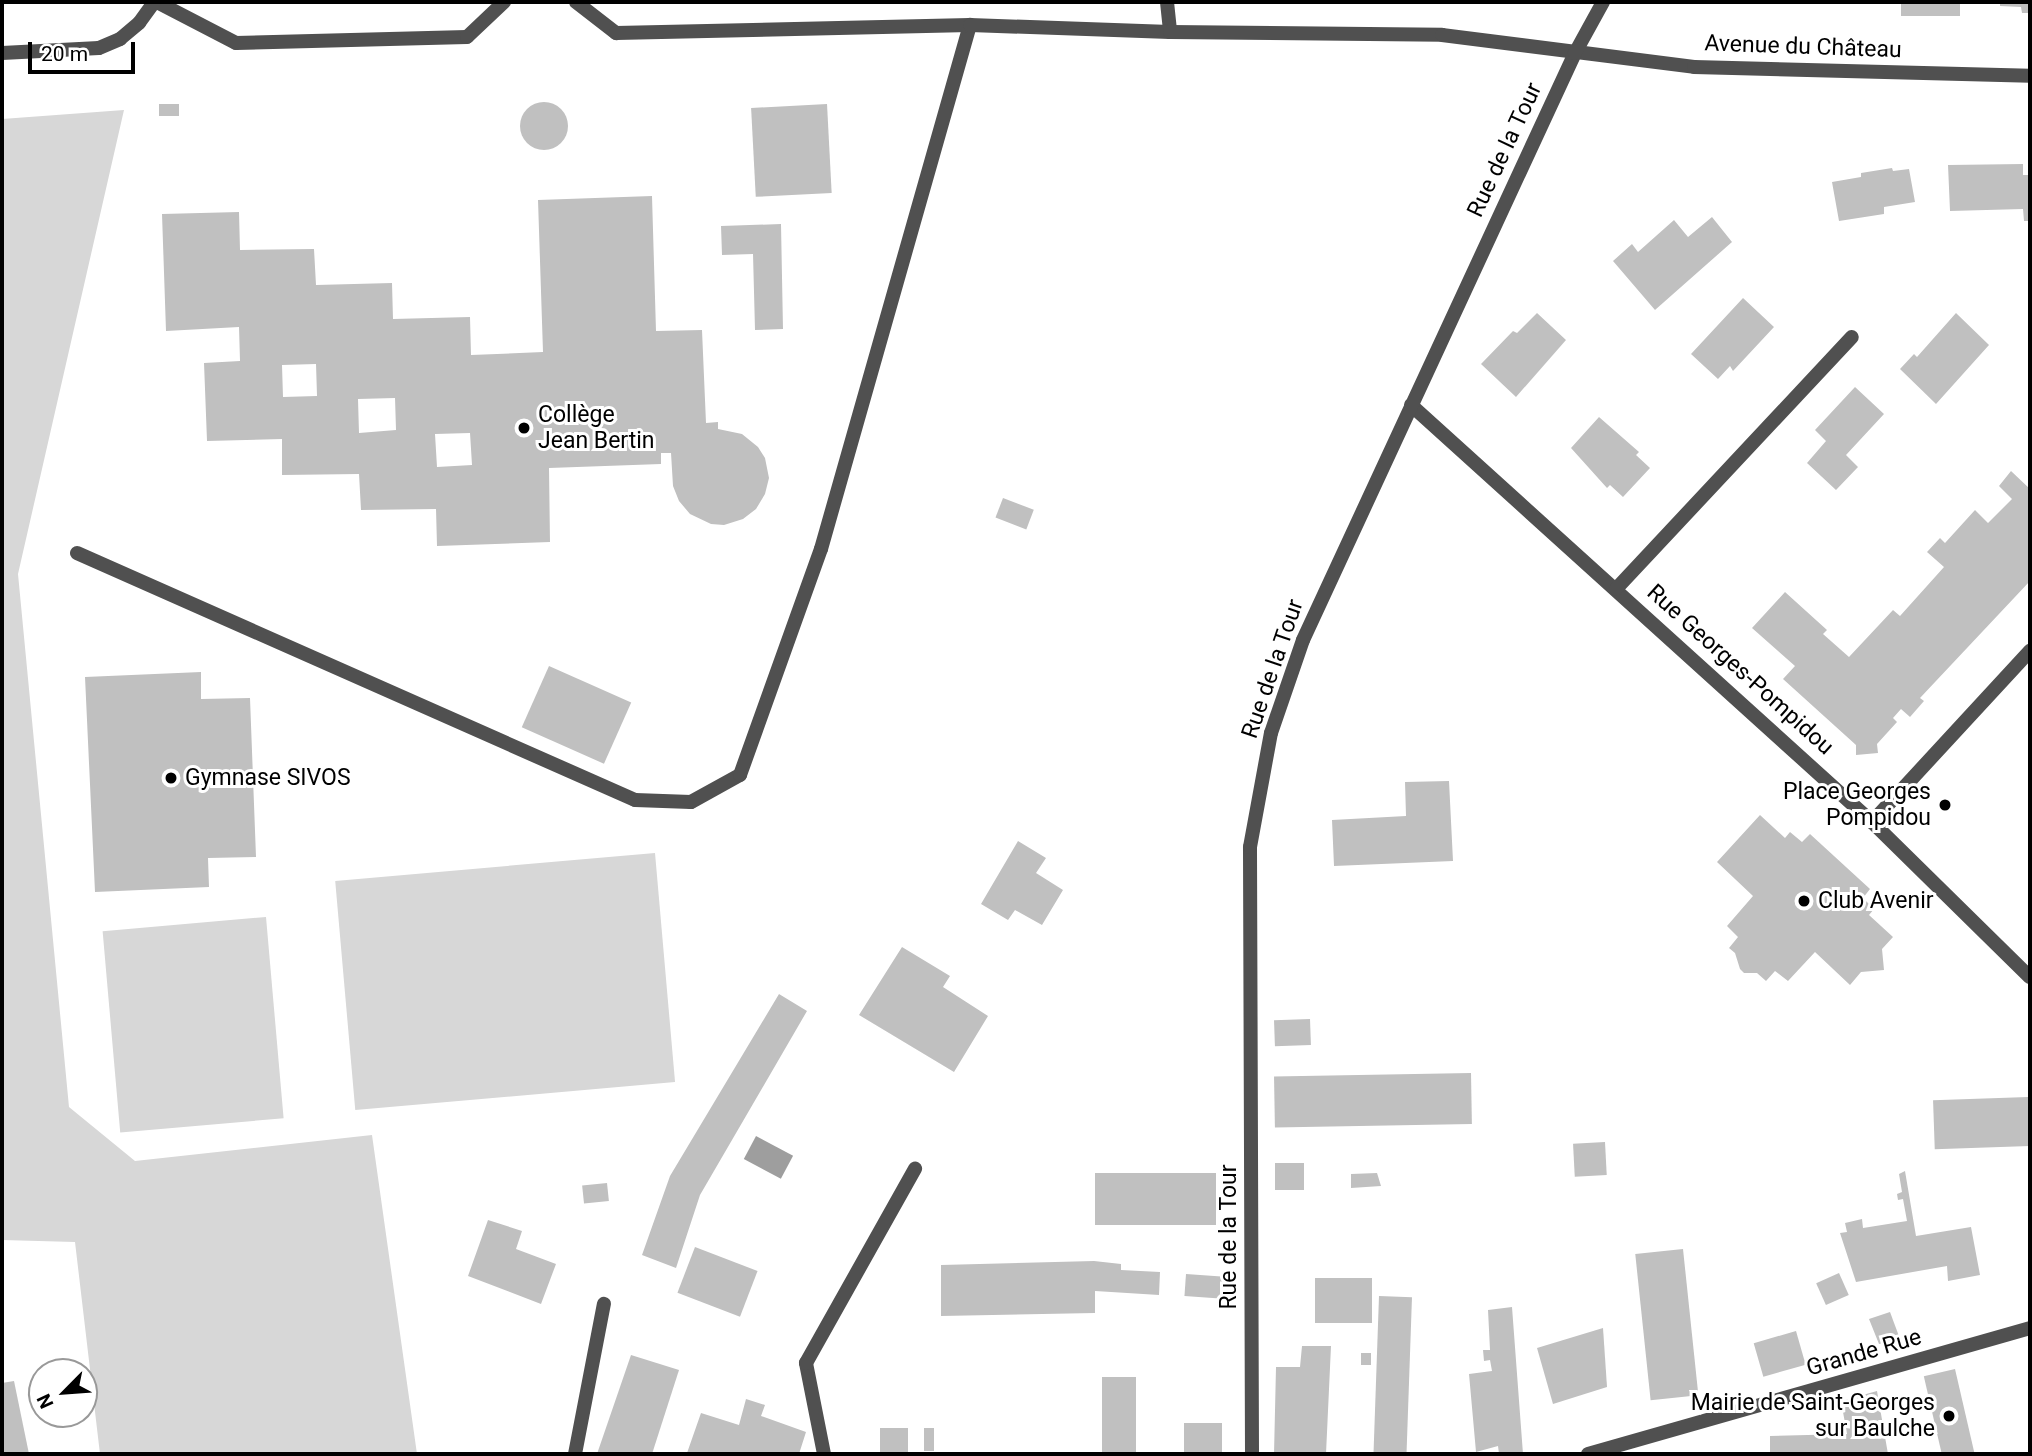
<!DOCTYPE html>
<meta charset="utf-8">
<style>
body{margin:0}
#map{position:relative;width:2032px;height:1456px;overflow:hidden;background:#fff;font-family:Roboto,sans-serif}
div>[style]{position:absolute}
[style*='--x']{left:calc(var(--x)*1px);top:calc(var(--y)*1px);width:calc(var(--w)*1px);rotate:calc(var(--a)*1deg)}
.green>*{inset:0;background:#d7d7d7;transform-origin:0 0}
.water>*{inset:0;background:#9e9e9e;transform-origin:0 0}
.building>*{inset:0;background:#c0c0c0;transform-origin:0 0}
.round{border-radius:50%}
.service>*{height:14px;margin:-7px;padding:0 7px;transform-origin:7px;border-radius:7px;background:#505050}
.minor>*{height:14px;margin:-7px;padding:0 7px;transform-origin:7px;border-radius:7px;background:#505050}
.tertiary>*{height:14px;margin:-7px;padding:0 7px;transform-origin:7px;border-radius:7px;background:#505050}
.dots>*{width:19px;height:19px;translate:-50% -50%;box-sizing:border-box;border:4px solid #fff;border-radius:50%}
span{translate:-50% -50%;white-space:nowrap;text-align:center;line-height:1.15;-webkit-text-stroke:6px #fff;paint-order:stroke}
.street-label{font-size:23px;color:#000}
.poi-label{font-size:23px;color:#000}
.left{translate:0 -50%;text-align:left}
.right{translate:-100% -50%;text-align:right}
.frame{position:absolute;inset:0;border:4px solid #000;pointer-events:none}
.north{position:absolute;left:28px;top:1358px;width:70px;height:70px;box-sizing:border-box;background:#fff;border:2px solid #999;border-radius:50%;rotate:245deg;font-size:19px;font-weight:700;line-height:28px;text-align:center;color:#000}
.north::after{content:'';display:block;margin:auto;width:24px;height:32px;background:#000;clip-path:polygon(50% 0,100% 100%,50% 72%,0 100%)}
.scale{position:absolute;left:28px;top:42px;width:107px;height:32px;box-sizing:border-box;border:4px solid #000;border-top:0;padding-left:9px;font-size:21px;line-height:24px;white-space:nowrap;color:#000;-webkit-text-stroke:5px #fff;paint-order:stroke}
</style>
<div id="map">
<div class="green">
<div style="clip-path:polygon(124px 110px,18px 574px,69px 1107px,135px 1161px,372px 1135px,417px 1454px,100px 1454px,75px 1242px,2px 1240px,2px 119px)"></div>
<div style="left:655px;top:853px;width:230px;height:321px;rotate:85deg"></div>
<div style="left:266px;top:917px;width:202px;height:164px;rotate:85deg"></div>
</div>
<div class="water">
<div style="left:756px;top:1136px;width:42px;height:26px;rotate:28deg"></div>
</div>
<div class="building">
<div style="left:1901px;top:2px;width:59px;height:14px"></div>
<div style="clip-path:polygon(2000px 2px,2030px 2px,2030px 13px,2022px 13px,2021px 7px,2000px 6px)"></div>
<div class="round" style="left:520px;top:102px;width:48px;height:48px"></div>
<div style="left:159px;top:104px;width:20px;height:12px"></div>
<div style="left:827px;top:104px;width:89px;height:76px;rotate:87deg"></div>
<div style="clip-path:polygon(2023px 164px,2023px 175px,2030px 175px,2030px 221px,2024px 221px,2023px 209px,1950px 211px,1948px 165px)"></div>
<div style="clip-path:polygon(1892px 168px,1893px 171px,1909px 169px,1915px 202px,1884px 207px,1884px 214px,1839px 221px,1832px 182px,1861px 177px,1861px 173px)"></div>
<div style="clip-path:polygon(evenodd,652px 196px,656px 331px,702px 330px,706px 423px,718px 422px,718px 429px,742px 434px,758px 447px,765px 458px,769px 478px,765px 494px,756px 509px,743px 519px,724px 525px,711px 524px,690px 514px,679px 501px,673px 486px,671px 453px,661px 453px,661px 464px,549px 468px,550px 542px,437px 546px,436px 509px,361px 510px,359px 474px,282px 475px,282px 439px,207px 441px,204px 363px,240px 361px,239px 327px,166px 331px,162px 214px,239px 212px,240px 250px,314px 249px,316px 285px,392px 283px,393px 319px,470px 317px,471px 355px,543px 352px,538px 200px,652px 196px,316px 364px,317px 396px,283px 397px,282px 365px,316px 364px,652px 196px,395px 398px,396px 430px,359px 433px,358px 399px,395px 398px,652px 196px,470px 433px,472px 465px,437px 467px,435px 434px,470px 433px)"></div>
<div style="clip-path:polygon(1712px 217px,1732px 242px,1655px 310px,1613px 261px,1632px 244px,1638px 252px,1674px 220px,1688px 237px)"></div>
<div style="clip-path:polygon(781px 224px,783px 329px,755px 330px,753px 254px,722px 255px,721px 226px)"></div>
<div style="clip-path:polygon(1743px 298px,1774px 327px,1733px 371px,1730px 366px,1718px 379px,1691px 354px)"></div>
<div style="clip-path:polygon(1537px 313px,1566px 340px,1516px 397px,1481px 364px,1513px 331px,1517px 333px)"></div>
<div style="clip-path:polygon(1956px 313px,1989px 345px,1936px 404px,1900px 369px,1914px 354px,1917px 357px)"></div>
<div style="clip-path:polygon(1855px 387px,1884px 414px,1846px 455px,1858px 467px,1836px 490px,1807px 463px,1826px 441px,1815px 430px)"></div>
<div style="clip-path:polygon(1599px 417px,1639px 452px,1636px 455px,1650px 468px,1623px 497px,1610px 485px,1607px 488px,1571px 448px)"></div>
<div style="clip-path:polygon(2011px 471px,2030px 489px,2030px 581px,1920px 698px,1924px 701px,1910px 717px,1901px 709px,1893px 718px,1897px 722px,1877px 744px,1878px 753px,1856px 755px,1856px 745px,1783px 679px,1795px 666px,1752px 628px,1785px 592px,1827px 630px,1823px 634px,1849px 657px,1893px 610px,1900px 616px,1944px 567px,1927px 552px,1940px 538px,1945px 543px,1975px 510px,1988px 523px,2012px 499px,1999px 486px)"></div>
<div style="left:1003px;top:498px;width:33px;height:21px;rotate:21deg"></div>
<div style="left:549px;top:666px;width:90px;height:67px;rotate:24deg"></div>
<div style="clip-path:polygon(201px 672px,201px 699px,250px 698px,256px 857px,208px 858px,209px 887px,95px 892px,85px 677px)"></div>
<div style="clip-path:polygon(1449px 781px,1453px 861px,1334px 866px,1332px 820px,1406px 816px,1405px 782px)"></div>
<div style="clip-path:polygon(1760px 815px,1785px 838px,1790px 832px,1802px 842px,1810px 834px,1870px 889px,1863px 898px,1874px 909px,1869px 915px,1893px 937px,1882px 949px,1884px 970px,1861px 972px,1850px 985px,1815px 952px,1788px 981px,1775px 971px,1766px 981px,1757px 973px,1744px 973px,1740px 969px,1735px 953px,1729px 948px,1738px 937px,1727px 926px,1753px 896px,1717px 862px)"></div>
<div style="clip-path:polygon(1018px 841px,1046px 858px,1036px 873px,1063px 890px,1042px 925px,1015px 910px,1008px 920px,981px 904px)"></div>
<div style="clip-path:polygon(902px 947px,950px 976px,943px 987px,988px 1016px,954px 1072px,859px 1015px)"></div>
<div style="clip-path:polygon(779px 994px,807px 1011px,700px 1195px,676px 1268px,642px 1255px,670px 1176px)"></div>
<div style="left:1310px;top:1019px;width:26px;height:36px;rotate:88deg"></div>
<div style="left:1471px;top:1073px;width:51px;height:197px;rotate:89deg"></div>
<div style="left:2028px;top:1097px;width:49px;height:95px;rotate:88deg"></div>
<div style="left:1605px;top:1142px;width:33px;height:32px;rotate:87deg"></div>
<div style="left:1304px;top:1163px;width:27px;height:29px;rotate:90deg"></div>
<div style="clip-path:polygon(1905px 1171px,1916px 1236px,1971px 1227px,1980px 1275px,1948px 1281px,1947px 1266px,1856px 1282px,1840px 1233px,1847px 1232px,1845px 1223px,1862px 1219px,1863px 1228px,1907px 1221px,1903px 1199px,1898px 1200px,1897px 1194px,1902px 1192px,1899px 1174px)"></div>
<div style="left:1095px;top:1173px;width:121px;height:52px"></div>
<div style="clip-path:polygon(1377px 1173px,1381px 1186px,1351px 1188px,1351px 1174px)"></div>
<div style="left:607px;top:1183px;width:18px;height:25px;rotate:84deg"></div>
<div style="clip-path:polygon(488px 1220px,522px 1231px,516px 1249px,556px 1264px,541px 1304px,468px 1276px)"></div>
<div style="left:695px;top:1247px;width:67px;height:49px;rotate:21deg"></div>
<div style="left:1683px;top:1249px;width:147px;height:48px;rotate:84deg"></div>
<div style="clip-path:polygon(1094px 1261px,1121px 1264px,1121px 1270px,1160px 1272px,1159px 1295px,1095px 1291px,1095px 1313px,941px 1316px,941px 1265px)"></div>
<div style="left:1839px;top:1273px;width:24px;height:25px;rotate:66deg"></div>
<div style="left:1186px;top:1274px;width:46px;height:22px;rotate:4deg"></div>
<div style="left:1372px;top:1278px;width:45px;height:57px;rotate:90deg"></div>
<div style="left:1379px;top:1296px;width:33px;height:158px;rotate:2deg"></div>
<div style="clip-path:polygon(1512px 1307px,1523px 1454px,1499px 1454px,1498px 1446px,1476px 1452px,1469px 1374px,1492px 1371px,1490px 1360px,1484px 1361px,1483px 1350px,1490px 1350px,1488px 1310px)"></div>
<div style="clip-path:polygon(1890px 1312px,1900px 1339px,1879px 1344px,1869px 1319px)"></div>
<div style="clip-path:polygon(1603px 1328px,1607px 1387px,1553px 1404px,1537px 1348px)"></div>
<div style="left:1796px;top:1331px;width:35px;height:44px;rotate:74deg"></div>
<div style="clip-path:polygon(1302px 1346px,1331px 1346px,1326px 1454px,1274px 1454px,1276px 1367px,1300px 1367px)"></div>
<div style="left:1361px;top:1353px;width:10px;height:12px"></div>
<div style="clip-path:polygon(631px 1355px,679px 1370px,652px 1454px,597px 1454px)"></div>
<div style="left:1955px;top:1369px;width:87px;height:32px;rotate:77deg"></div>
<div style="left:1102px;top:1377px;width:34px;height:77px"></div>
<div style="clip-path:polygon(14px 1381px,29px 1454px,2px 1454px,2px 1383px)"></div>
<div style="clip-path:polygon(1877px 1391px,1888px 1454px,1770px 1454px,1770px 1436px,1847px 1434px,1841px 1401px)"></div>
<div style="clip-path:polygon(746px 1399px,765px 1405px,761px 1416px,806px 1432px,799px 1454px,687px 1453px,701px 1413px,739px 1425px)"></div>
<div style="left:1184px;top:1423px;width:38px;height:31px"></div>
<div style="left:880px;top:1428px;width:28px;height:26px"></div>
<div style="left:924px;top:1428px;width:10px;height:23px"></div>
</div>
<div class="service">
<div style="--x:157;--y:2;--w:89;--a:27.4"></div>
<div style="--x:236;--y:43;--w:231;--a:-1.5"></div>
<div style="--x:467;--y:37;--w:51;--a:-43.4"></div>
<div style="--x:77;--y:553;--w:610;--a:23.88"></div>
<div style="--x:635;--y:800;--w:56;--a:2"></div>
<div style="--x:691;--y:802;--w:56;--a:-28.9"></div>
<div style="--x:740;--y:775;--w:240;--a:-70.3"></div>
<div style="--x:821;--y:549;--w:545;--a:-74.13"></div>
<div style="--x:575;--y:1454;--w:153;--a:-79.1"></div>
<div style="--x:824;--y:1454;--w:93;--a:-101.2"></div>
<div style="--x:806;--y:1363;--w:223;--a:-60.7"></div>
</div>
<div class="minor">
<div style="--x:1167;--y:2;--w:30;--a:84"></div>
<div style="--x:1411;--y:405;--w:622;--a:42.13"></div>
<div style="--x:1872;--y:822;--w:221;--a:44.5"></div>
<div style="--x:1616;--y:589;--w:345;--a:-46.9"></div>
<div style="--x:1872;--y:822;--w:233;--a:-47.3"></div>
</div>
<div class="tertiary">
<div style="--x:576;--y:2;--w:51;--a:37.8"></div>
<div style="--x:616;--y:33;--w:354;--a:-1.3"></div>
<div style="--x:970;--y:25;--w:200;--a:2"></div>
<div style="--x:1170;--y:32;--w:272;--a:0.6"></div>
<div style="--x:1442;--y:35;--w:254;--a:7.2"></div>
<div style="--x:1694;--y:67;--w:336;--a:1.5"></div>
<div style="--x:2;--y:53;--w:97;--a:-3"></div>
<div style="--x:99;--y:48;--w:23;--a:-23"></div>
<div style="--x:120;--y:39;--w:25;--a:-40"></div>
<div style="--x:139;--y:23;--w:26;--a:-54"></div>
<div style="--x:1252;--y:1454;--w:607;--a:-90.19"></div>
<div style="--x:1250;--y:847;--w:116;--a:-79.6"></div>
<div style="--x:1271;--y:733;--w:98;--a:-71"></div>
<div style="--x:1303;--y:640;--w:647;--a:-65.14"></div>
<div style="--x:1575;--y:53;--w:58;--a:-61.2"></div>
<div style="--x:1588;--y:1454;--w:460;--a:-15.9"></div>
</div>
<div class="dots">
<div style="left:524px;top:428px;background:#000"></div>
<div style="left:171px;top:778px;background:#000"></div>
<div style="left:1945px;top:805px;background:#000"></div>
<div style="left:1804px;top:901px;background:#000"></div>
<div style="left:1949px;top:1416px;background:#000"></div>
</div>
<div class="street-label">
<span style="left:1803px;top:47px;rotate:2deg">Avenue du Château</span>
<span style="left:1505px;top:150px;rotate:-65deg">Rue de la Tour</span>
<span style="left:1273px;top:669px;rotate:-71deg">Rue de la Tour</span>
<span style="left:1740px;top:670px;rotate:42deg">Rue Georges-Pompidou</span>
<span style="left:1229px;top:1237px;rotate:-90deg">Rue de la Tour</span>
<span style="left:1864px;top:1353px;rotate:-16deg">Grande Rue</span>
</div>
<div class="poi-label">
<span class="left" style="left:538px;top:428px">Collège<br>Jean Bertin</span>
<span class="left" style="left:185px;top:778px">Gymnase SIVOS</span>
<span class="right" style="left:1931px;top:805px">Place Georges<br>Pompidou</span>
<span class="left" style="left:1818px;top:901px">Club Avenir</span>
<span class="right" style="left:1935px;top:1416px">Mairie de Saint-Georges<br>sur Baulche</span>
</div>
<div class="frame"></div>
<div class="north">N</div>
<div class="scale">20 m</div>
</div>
